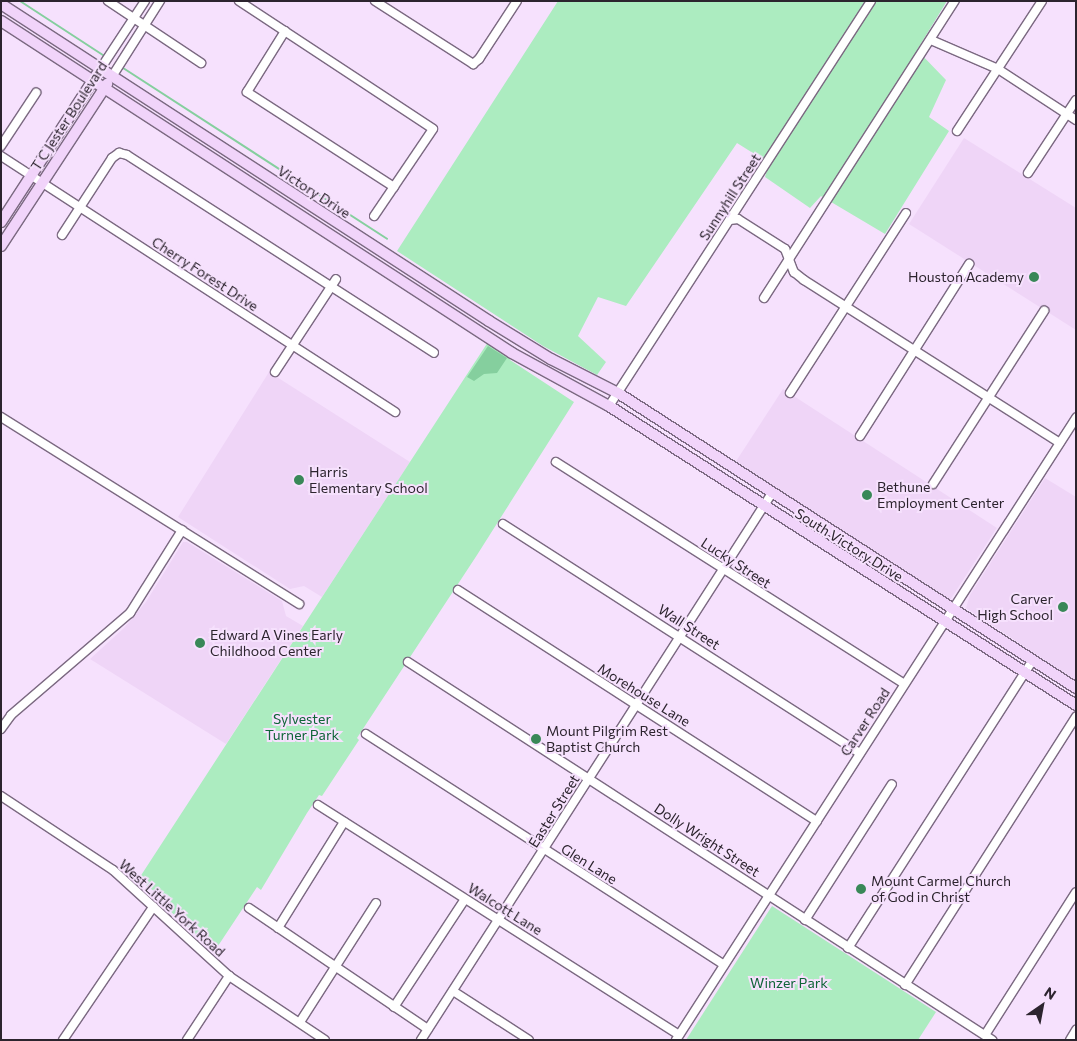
<!DOCTYPE html>
<style>
body{margin:0}
#map{position:relative;width:1077px;height:1041px;overflow:hidden;background:#f6e1fd;font-family:Commissioner,sans-serif}
div>[style]{position:absolute}
[style*='--x']{left:calc(var(--x)*1px);top:calc(var(--y)*1px);width:calc(var(--w)*1px);rotate:calc(var(--a)*1deg)}
.built>*{inset:0;background:#efd5f7;transform-origin:0 0}
.green>*{inset:0;background:#acecc0}
.water>*{inset:0;background:#85cf9e}
.stream>*{height:2px;margin:-1px;padding:0 1px;transform-origin:1px;border-radius:1px;background:#85cf9e}
.roads{filter:drop-shadow(1px 0 #7b6981) drop-shadow(-1px 0 #7b6981) drop-shadow(0 1px #7b6981) drop-shadow(0 -1px #7b6981)}
.minor>*{height:8px;margin:-4px;padding:0 4px;transform-origin:4px;border-radius:4px;background:#fff}
.major>*{height:10px;margin:-5px;padding:0 5px;transform-origin:5px;border-radius:5px;background:#f1d4fa}
.dots>*{width:14px;height:14px;translate:-50% -50%;box-sizing:border-box;border:2px solid #f6e1fd;border-radius:50%}
span{translate:-50% -50%;white-space:nowrap;text-align:center;line-height:1.15;-webkit-text-stroke:4px #f6e1fd;paint-order:stroke}
.street-label{font-size:14px;color:#2c242e}
.poi-label{font-size:14px;color:#2c242e}
.right{translate:-100% -50%;text-align:right}
.left{translate:0 -50%;text-align:left}
.park-label{font-size:14px;color:#0f6538}
.frame{position:absolute;inset:0;border:2px solid #2c242e;pointer-events:none}
.north{position:absolute;left:1017px;top:981px;width:50px;height:50px;-webkit-text-stroke:4px #f6e1fd;paint-order:stroke;rotate:33deg;font-size:14px;font-weight:700;line-height:20px;text-align:center;color:#2c242e}
.north::after{content:'';display:block;margin:auto;width:18px;height:22px;background:#2c242e;clip-path:polygon(50% 0,100% 100%,50% 72%,0 100%)}
</style>
<div id="map">
<div class="built">
<div style="clip-path:polygon(964px 138px,1076px 208px,1076px 330px,909px 224px)"></div>
<div style="clip-path:polygon(269px 372px,410px 462px,322px 597px,304px 586px,290px 589px,178px 517px)"></div>
<div style="left:783px;top:389px;width:255px;height:88px;rotate:33deg"></div>
<div style="clip-path:polygon(1045px 478px,1076px 497px,1076px 681px,966px 608px,970px 595px)"></div>
<div style="clip-path:polygon(183px 542px,187px 542px,282px 601px,286px 616px,303px 626px,226px 744px,90px 659px,124px 628px,146px 602px)"></div>
</div>
<div class="green">
<div style="clip-path:polygon(558px 1px,947px 1px,917px 50px,946px 80px,929px 117px,949px 131px,885px 234px,821px 196px,810px 208px,765px 177px,769px 163px,737px 143px,626px 306px,598px 297px,578px 336px,606px 362px,597px 375px,543px 346px,397px 251px)"></div>
<div style="clip-path:polygon(488px 342px,511px 358px,510px 360px,574px 402px,477px 555px,357px 738px,359px 740px,322px 796px,319px 795px,307px 813px,261px 890px,257px 887px,214px 952px,153px 895px,154px 891px,138px 880px)"></div>
<div style="clip-path:polygon(772px 906px,936px 1012px,918px 1040px,686px 1040px)"></div>
</div>
<div class="water">
<div style="clip-path:polygon(488px 346px,507px 358px,497px 373px,484px 374px,474px 381px,467px 377px)"></div>
</div>
<div class="stream">
<div style="--x:20;--y:1;--w:103;--a:33.1"></div>
<div style="--x:120;--y:66;--w:318;--a:32.9"></div>
</div>
<div class="roads">
<div class="minor">
<div style="--x:108;--y:1;--w:112;--a:33.7"></div>
<div style="--x:239;--y:1;--w:232;--a:33.4"></div>
<div style="--x:433;--y:129;--w:105;--a:124.1"></div>
<div style="--x:375;--y:1;--w:117;--a:32.7"></div>
<div style="--x:473;--y:64;--w:8;--a:-40"></div>
<div style="--x:479;--y:59;--w:69;--a:-56.8"></div>
<div style="--x:285;--y:31;--w:72;--a:121.9"></div>
<div style="--x:247;--y:92;--w:175;--a:32.9"></div>
<div style="--x:931;--y:40;--w:73;--a:23.4"></div>
<div style="--x:998;--y:69;--w:93;--a:33.2"></div>
<div style="--x:101;--y:68;--w:80;--a:-56.7"></div>
<div style="--x:113;--y:75;--w:88;--a:-57.6"></div>
<div style="--x:957;--y:131;--w:155;--a:-56.8"></div>
<div style="--x:1;--y:146;--w:64;--a:-56.6"></div>
<div style="--x:1;--y:156;--w:470;--a:33"></div>
<div style="--x:1028;--y:173;--w:87;--a:-56.7"></div>
<div style="--x:730;--y:220;--w:8;--a:-7"></div>
<div style="--x:738;--y:219;--w:56;--a:32.6"></div>
<div style="--x:785;--y:249;--w:25;--a:69"></div>
<div style="--x:794;--y:272;--w:13;--a:39"></div>
<div style="--x:804;--y:280;--w:303;--a:32.5"></div>
<div style="--x:62;--y:235;--w:92;--a:-57"></div>
<div style="--x:112;--y:158;--w:9;--a:-36"></div>
<div style="--x:119;--y:153;--w:8;--a:14"></div>
<div style="--x:127;--y:155;--w:365;--a:32.8"></div>
<div style="--x:764;--y:298;--w:353;--a:-57.3"></div>
<div style="--x:275;--y:372;--w:111;--a:-56.7"></div>
<div style="--x:790;--y:393;--w:214;--a:-57.2"></div>
<div style="--x:609;--y:406;--w:482;--a:-57.1"></div>
<div style="--x:1;--y:417;--w:352;--a:32.1"></div>
<div style="--x:860;--y:436;--w:204;--a:-57.6"></div>
<div style="--x:556;--y:462;--w:413;--a:32.5"></div>
<div style="--x:933;--y:484;--w:206;--a:-57.3"></div>
<div style="--x:503;--y:524;--w:424;--a:32.7"></div>
<div style="--x:458;--y:590;--w:427;--a:32.8"></div>
<div style="--x:408;--y:662;--w:696;--a:32.91"></div>
<div style="--x:1;--y:729;--w:17;--a:-54"></div>
<div style="--x:11;--y:715;--w:157;--a:-40.6"></div>
<div style="--x:130;--y:613;--w:98;--a:-57.9"></div>
<div style="--x:366;--y:734;--w:426;--a:32.8"></div>
<div style="--x:1;--y:796;--w:134;--a:33.5"></div>
<div style="--x:113;--y:870;--w:157;--a:42.4"></div>
<div style="--x:229;--y:976;--w:115;--a:33.7"></div>
<div style="--x:318;--y:805;--w:428;--a:32.5"></div>
<div style="--x:249;--y:908;--w:216;--a:34.1"></div>
<div style="--x:805;--y:920;--w:161;--a:-57.4"></div>
<div style="--x:278;--y:928;--w:125;--a:-58.1"></div>
<div style="--x:848;--y:948;--w:342;--a:-57.3"></div>
<div style="--x:905;--y:985;--w:318;--a:-57.5"></div>
<div style="--x:453;--y:991;--w:90;--a:32.8"></div>
<div style="--x:394;--y:1007;--w:129;--a:-56.7"></div>
<div style="--x:300;--y:1022;--w:141;--a:-57.4"></div>
<div style="--x:985;--y:1035;--w:169;--a:-57.5"></div>
<div style="--x:63;--y:1040;--w:161;--a:-55.9"></div>
<div style="--x:187;--y:1040;--w:77;--a:-56.7"></div>
<div style="--x:421;--y:1040;--w:650;--a:-57.31"></div>
<div style="--x:676;--y:1040;--w:740;--a:-57.26"></div>
<div style="--x:1070;--y:1040;--w:12;--a:-59"></div>
</div>
<div class="major">
<div style="--x:1;--y:4;--w:582;--a:33.01"></div>
<div style="--x:489;--y:321;--w:73;--a:31.5"></div>
<div style="--x:551;--y:359;--w:75;--a:26.9"></div>
<div style="--x:618;--y:393;--w:545;--a:32.79"></div>
<div style="--x:1;--y:21;--w:609;--a:33.01"></div>
<div style="--x:512;--y:353;--w:111;--a:28.7"></div>
<div style="--x:609;--y:406;--w:555;--a:32.63"></div>
<div style="--x:1;--y:222;--w:184;--a:-57"></div>
<div style="--x:1;--y:246;--w:194;--a:-56.8"></div>
</div>
</div>
<div class="dots">
<div style="left:1034px;top:277px;background:#398858"></div>
<div style="left:299px;top:480px;background:#398858"></div>
<div style="left:867px;top:495px;background:#398858"></div>
<div style="left:1063px;top:607px;background:#398858"></div>
<div style="left:200px;top:643px;background:#398858"></div>
<div style="left:536px;top:739px;background:#398858"></div>
<div style="left:861px;top:889px;background:#398858"></div>
</div>
<div class="street-label">
<span style="left:69px;top:116px;rotate:-57deg">T C Jester Boulevard</span>
<span style="left:314px;top:192px;rotate:33deg">Victory Drive</span>
<span style="left:730px;top:197px;rotate:-57deg">Sunnyhill Street</span>
<span style="left:205px;top:274px;rotate:33deg">Cherry Forest Drive</span>
<span style="left:849px;top:545px;rotate:32deg">South Victory Drive</span>
<span style="left:736px;top:563px;rotate:33deg">Lucky Street</span>
<span style="left:689px;top:627px;rotate:33deg">Wall Street</span>
<span style="left:644px;top:695px;rotate:32deg">Morehouse Lane</span>
<span style="left:865px;top:722px;rotate:-57deg">Carver Road</span>
<span style="left:554px;top:811px;rotate:-58deg">Easter Street</span>
<span style="left:707px;top:840px;rotate:33deg">Dolly Wright Street</span>
<span style="left:589px;top:864px;rotate:32deg">Glen Lane</span>
<span style="left:172px;top:908px;rotate:42deg">West Little York Road</span>
<span style="left:505px;top:909px;rotate:32deg">Walcott Lane</span>
</div>
<div class="poi-label">
<span class="right" style="left:1024px;top:277px">Houston Academy</span>
<span class="left" style="left:309px;top:480px">Harris<br>Elementary School</span>
<span class="left" style="left:877px;top:495px">Bethune<br>Employment Center</span>
<span class="right" style="left:1053px;top:607px">Carver<br>High School</span>
<span class="left" style="left:210px;top:643px">Edward A Vines Early<br>Childhood Center</span>
<span class="left" style="left:546px;top:739px">Mount Pilgrim Rest<br>Baptist Church</span>
<span class="left" style="left:871px;top:889px">Mount Carmel Church<br>of God in Christ</span>
</div>
<div class="park-label">
<span style="left:302px;top:727px">Sylvester<br>Turner Park</span>
<span style="left:789px;top:983px">Winzer Park</span>
</div>
<div class="frame"></div>
<div class="north">N</div>
</div>
